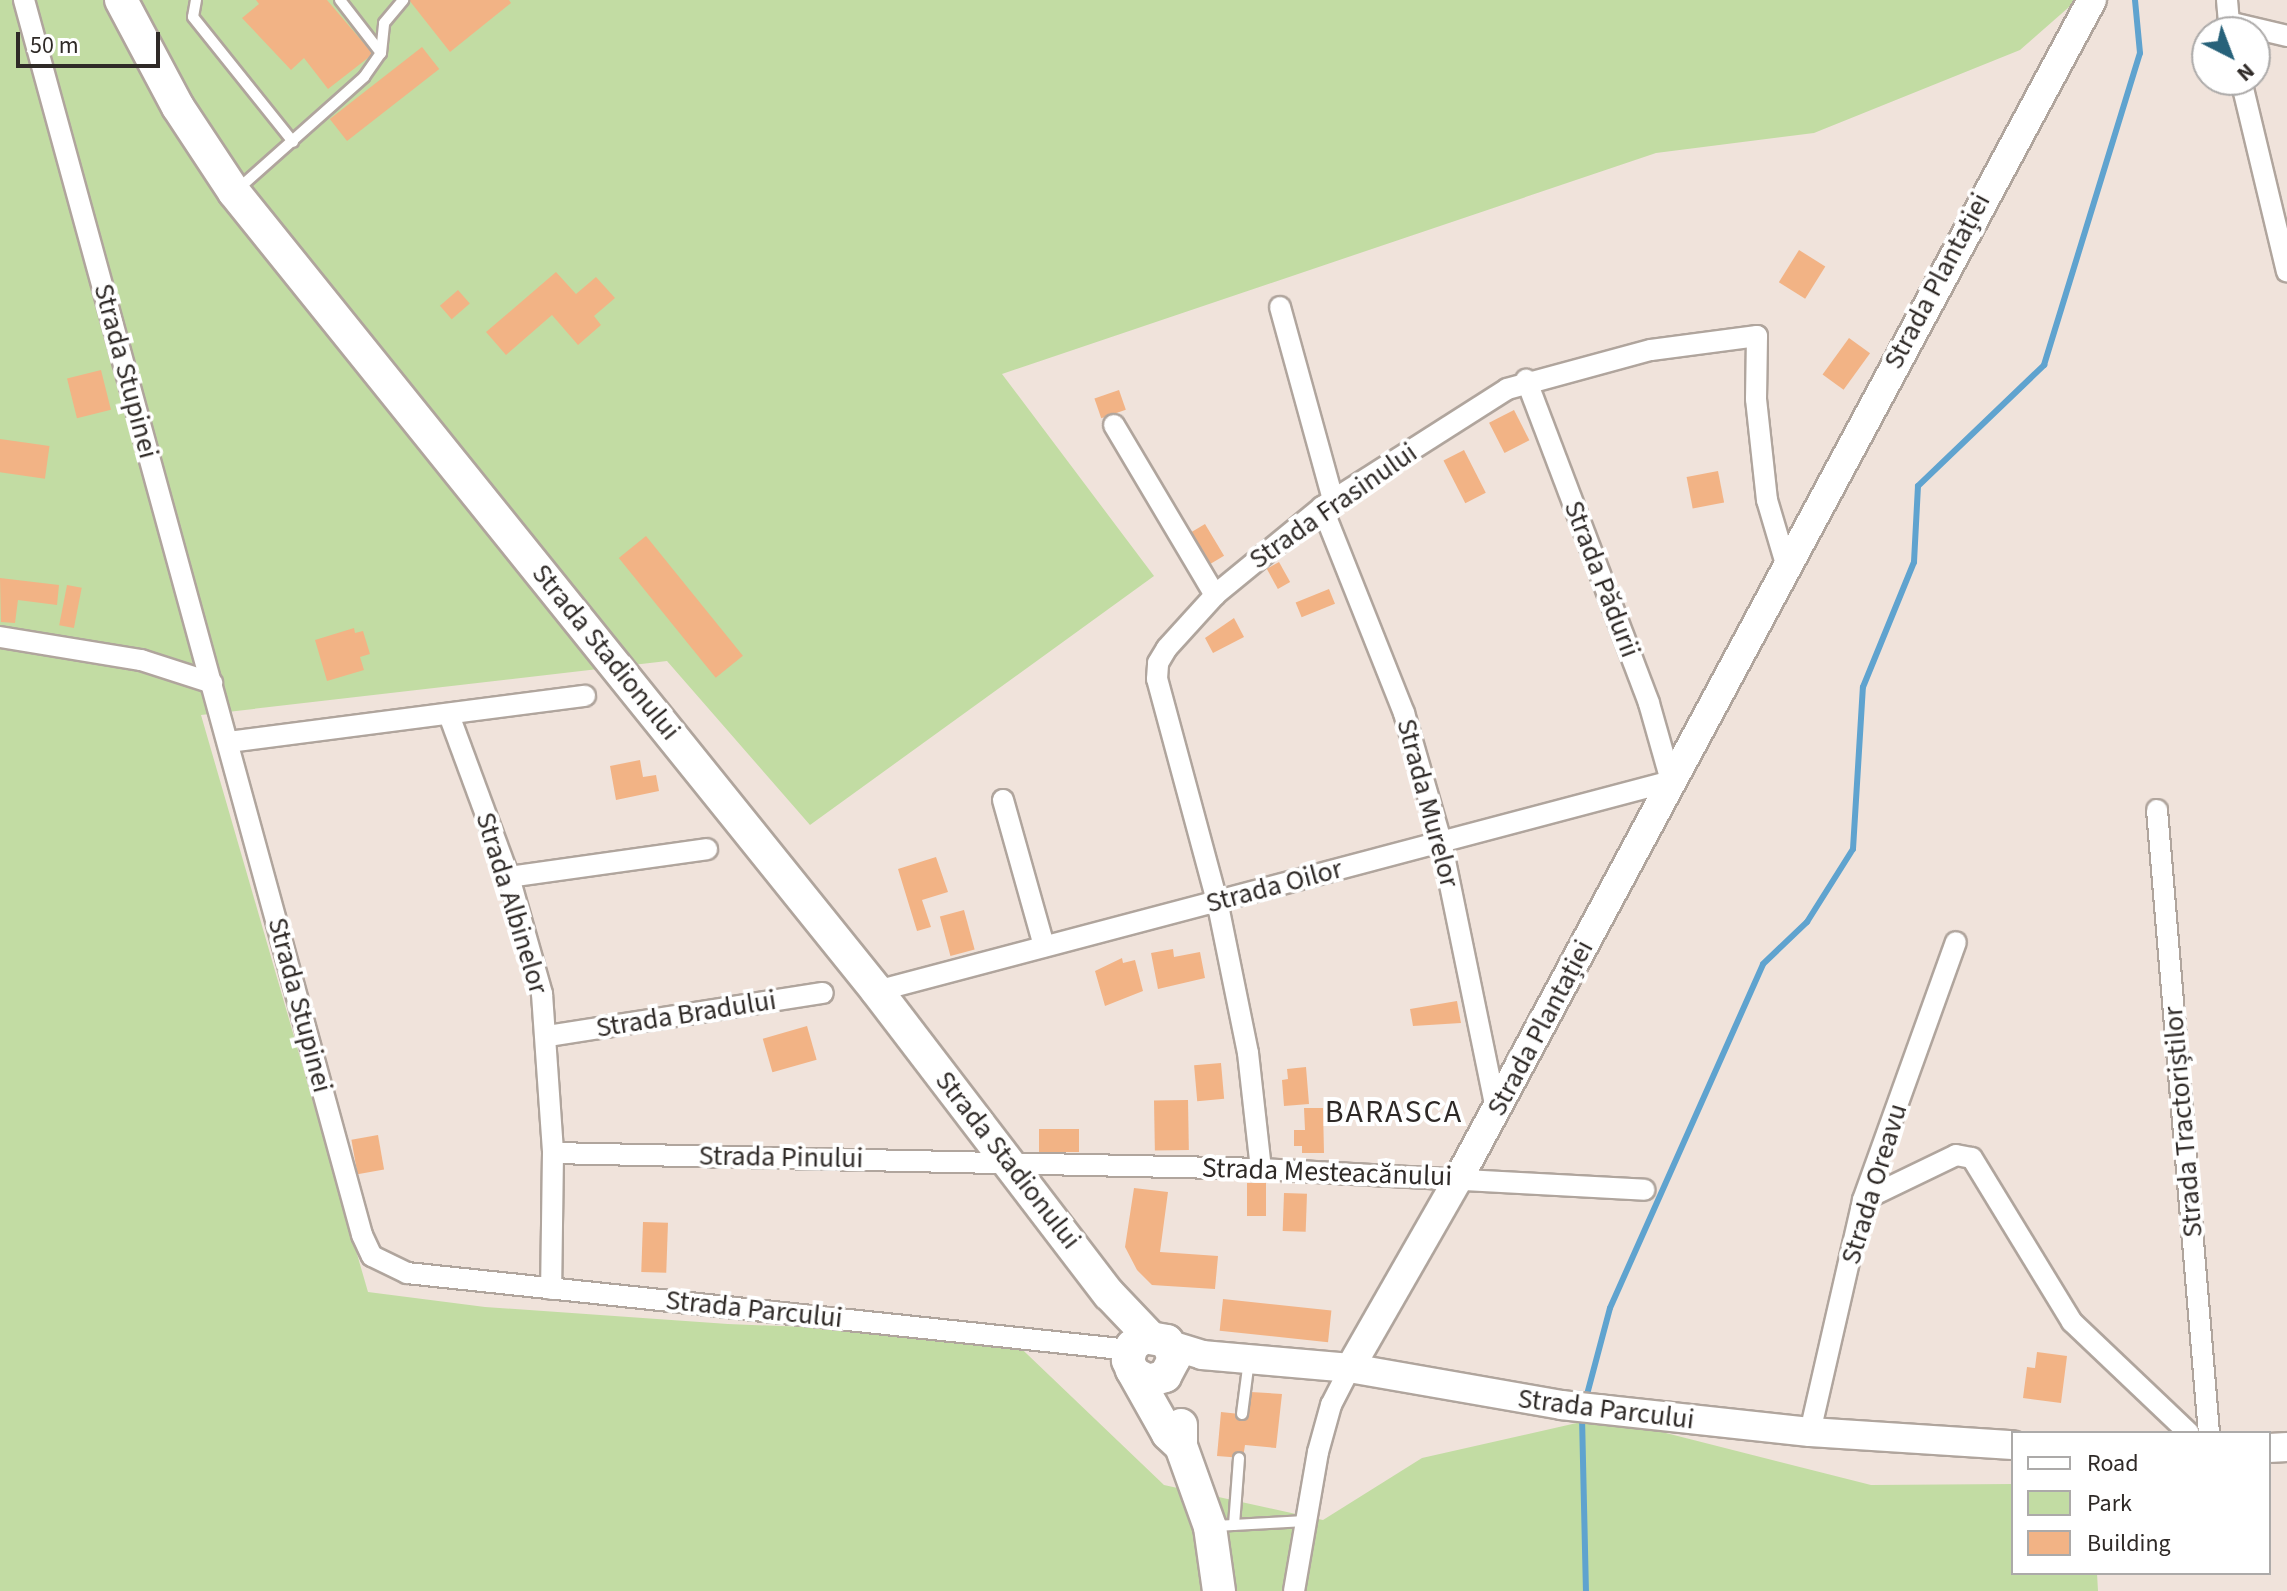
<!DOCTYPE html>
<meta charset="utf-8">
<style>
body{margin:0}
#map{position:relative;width:2287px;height:1591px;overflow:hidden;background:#f0e3db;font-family:"Source Sans 3",sans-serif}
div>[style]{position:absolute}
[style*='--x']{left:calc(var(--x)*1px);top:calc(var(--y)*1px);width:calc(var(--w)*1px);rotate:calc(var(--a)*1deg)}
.green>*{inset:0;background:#c2dca3}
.stream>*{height:6px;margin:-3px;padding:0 3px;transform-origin:3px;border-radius:3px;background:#5fa3cf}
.building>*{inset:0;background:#f2b385;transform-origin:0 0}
.roads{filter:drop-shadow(2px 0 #b0a59d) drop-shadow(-2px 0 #b0a59d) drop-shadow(0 2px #b0a59d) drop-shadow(0 -2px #b0a59d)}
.service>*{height:10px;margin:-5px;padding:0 5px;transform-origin:5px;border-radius:5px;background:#fff}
.minor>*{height:20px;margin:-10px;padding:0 10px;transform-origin:10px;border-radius:10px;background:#fff}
.secondary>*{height:28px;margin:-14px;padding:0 14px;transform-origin:14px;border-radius:14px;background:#fff}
.primary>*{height:32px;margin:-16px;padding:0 16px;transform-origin:16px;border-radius:16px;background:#fff}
span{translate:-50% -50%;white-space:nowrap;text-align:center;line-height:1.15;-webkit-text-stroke:8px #fff;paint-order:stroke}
.street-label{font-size:28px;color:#2f2a27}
.quarter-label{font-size:32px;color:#2f2a27;letter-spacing:2px}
.legend{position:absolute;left:2011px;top:1431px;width:260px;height:144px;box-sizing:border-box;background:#fff;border:2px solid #acaaa9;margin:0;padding:10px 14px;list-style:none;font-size:24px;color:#2f2a27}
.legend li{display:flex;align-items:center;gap:16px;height:40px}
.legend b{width:40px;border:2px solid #acaaa9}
.north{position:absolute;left:2191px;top:16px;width:80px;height:80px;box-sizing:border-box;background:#fff;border:2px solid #acaaa9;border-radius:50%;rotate:138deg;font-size:22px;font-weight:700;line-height:32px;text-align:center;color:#2f2a27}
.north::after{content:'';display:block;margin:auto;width:28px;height:36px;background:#27627a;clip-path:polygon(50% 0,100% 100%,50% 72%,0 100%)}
.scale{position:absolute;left:16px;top:32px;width:144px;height:36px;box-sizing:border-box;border:4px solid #2f2a27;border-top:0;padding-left:10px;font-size:24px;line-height:28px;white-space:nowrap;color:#2f2a27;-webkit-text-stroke:6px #fff;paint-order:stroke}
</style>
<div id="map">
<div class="green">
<div style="clip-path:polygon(0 0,2077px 0,2020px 50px,1814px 133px,1656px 153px,1002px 374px,1154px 576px,810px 825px,667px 661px,201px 715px,368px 1292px,485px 1307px,728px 1324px,1007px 1335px,1164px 1485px,1323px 1520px,1422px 1458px,1603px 1417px,1871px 1485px,2013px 1484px,2013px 1573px,2097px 1573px,2098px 1591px,0 1591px)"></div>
</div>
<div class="stream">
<div style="--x:1585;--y:1402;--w:97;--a:-75.1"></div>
<div style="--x:1610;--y:1308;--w:376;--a:-66"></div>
<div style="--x:1763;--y:964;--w:61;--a:-43.7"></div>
<div style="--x:1807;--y:922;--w:86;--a:-57.8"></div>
<div style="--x:1853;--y:849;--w:162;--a:-86.5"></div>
<div style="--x:1863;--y:687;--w:135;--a:-67.8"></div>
<div style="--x:1914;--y:562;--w:76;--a:-87"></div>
<div style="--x:1918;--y:486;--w:175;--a:-43.8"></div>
<div style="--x:2044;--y:365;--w:326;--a:-72.9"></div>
<div style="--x:2140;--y:53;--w:53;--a:-95.4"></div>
<div style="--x:1582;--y:1417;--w:174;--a:88.7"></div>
</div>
<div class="building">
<div style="clip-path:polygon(256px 0,327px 0,373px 54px,328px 89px,304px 58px,291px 70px,242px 18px,259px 4px)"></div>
<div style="clip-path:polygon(409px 0,509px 0,511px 3px,450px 52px)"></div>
<div style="left:422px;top:47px;width:28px;height:117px;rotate:52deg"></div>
<div style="left:1799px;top:250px;width:31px;height:38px;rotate:32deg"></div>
<div style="clip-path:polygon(556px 272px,576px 294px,596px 277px,615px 298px,594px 316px,601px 325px,578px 345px,552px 315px,506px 355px,486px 332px)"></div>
<div style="left:458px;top:290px;width:18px;height:24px;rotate:49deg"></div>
<div style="left:1849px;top:338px;width:26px;height:45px;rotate:36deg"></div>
<div style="left:101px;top:370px;width:41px;height:35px;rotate:76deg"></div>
<div style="left:1119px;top:390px;width:21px;height:26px;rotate:71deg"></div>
<div style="left:1514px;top:410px;width:34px;height:28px;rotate:63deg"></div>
<div style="left:0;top:439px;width:50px;height:33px;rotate:8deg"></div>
<div style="left:1464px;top:450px;width:48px;height:23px;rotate:63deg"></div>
<div style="left:1718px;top:471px;width:32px;height:32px;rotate:79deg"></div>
<div style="left:1205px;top:524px;width:37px;height:22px;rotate:59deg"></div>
<div style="left:646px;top:536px;width:154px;height:35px;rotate:51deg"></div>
<div style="left:1279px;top:562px;width:23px;height:14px;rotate:61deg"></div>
<div style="clip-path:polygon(0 578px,59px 585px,57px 605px,18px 600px,15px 623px,1px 622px)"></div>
<div style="left:67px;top:585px;width:15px;height:41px;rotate:11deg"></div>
<div style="left:1329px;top:589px;width:16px;height:36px;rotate:68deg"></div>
<div style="clip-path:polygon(1234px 618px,1244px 637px,1213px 653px,1205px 638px)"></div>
<div style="clip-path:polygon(354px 628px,355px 633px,363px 631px,370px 654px,360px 657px,364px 670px,327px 681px,315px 640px)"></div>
<div style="clip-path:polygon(640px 760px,643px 777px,656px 775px,659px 791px,616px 800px,610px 766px)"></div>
<div style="clip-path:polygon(936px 857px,948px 892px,922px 900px,931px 927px,917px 931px,898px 869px)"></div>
<div style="left:964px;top:910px;width:41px;height:25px;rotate:75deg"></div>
<div style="clip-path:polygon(1173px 949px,1174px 957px,1200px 952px,1205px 978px,1158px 989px,1151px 953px)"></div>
<div style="clip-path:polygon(1122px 958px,1123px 963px,1135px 960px,1143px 991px,1105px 1006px,1095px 971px)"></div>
<div style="clip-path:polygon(1457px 1001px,1461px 1023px,1413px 1026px,1410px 1009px)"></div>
<div style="left:807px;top:1026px;width:35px;height:46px;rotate:74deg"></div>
<div style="left:1221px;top:1063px;width:36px;height:27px;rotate:85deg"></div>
<div style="clip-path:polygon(1306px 1067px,1309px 1104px,1284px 1106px,1282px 1080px,1288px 1079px,1287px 1069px)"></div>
<div style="left:1188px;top:1100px;width:50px;height:34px;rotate:89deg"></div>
<div style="clip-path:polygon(1304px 1108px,1323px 1108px,1324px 1153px,1302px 1153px,1302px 1146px,1294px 1146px,1294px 1130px,1305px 1130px)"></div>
<div style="left:1079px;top:1129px;width:23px;height:40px;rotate:90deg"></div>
<div style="left:378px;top:1135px;width:35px;height:27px;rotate:80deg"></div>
<div style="left:1247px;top:1183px;width:19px;height:33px"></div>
<div style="clip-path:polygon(1134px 1188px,1168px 1192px,1160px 1252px,1218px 1256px,1215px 1289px,1152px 1285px,1137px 1270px,1125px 1247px)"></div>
<div style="left:1284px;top:1193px;width:23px;height:38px;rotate:2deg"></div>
<div style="left:643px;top:1222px;width:25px;height:50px;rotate:2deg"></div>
<div style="left:1223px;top:1299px;width:109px;height:32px;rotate:6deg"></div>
<div style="clip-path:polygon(2037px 1352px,2067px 1356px,2061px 1403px,2023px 1398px,2027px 1367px,2035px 1368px)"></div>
<div style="clip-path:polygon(1251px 1392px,1282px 1394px,1276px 1448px,1245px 1445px,1243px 1458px,1217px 1456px,1221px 1412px,1249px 1415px)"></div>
</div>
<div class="roads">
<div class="service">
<div style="--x:196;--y:0;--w:17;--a:100"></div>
<div style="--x:193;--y:17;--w:160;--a:51.3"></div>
<div style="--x:340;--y:0;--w:67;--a:52.3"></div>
<div style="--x:238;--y:189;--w:169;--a:-41.6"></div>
<div style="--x:364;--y:77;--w:29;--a:-55"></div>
<div style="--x:381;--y:53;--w:30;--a:-84"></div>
<div style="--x:384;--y:23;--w:30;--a:-50"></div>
<div style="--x:1242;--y:1414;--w:54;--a:-82.6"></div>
<div style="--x:1234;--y:1525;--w:67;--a:-85.7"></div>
<div style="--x:1216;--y:1526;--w:89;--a:-3.2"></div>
</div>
<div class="minor">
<div style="--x:24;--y:0;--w:1280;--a:74.69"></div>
<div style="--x:362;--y:1235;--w:23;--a:65"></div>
<div style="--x:372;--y:1256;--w:39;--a:26"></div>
<div style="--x:407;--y:1273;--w:727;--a:6.08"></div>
<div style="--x:2227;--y:0;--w:32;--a:85"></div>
<div style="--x:2228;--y:22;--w:61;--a:13.3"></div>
<div style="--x:2241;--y:80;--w:197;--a:76.5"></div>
<div style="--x:1280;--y:307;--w:199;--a:74.6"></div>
<div style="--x:1114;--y:425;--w:198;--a:59.3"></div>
<div style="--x:1322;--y:507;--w:222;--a:68.3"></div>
<div style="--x:1404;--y:713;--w:133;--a:73.9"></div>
<div style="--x:1441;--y:841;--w:275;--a:78.4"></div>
<div style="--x:0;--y:637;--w:143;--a:9.3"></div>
<div style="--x:141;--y:660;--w:75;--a:17.9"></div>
<div style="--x:449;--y:715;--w:173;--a:69.7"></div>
<div style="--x:509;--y:877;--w:122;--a:74.2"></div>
<div style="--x:542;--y:994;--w:159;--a:86"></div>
<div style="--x:553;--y:1153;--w:136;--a:90.8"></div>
<div style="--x:229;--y:742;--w:359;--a:-7.4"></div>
<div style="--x:1003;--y:800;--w:152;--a:74.3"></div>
<div style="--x:2157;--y:810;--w:625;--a:85.23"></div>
<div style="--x:509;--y:877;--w:200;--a:-8"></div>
<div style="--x:877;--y:991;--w:821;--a:-14.81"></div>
<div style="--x:1671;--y:781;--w:81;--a:-105.8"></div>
<div style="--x:1649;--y:703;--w:346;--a:-110.8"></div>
<div style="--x:548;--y:1036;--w:278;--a:-8.9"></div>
<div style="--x:553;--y:1153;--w:708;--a:1.29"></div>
<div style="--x:1261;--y:1169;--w:384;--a:3.1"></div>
<div style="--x:1261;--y:1169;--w:117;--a:-96.4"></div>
<div style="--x:1248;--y:1053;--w:155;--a:-101.5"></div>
<div style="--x:1217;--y:901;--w:230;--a:-105.1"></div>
<div style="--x:1157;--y:679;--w:16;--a:-86"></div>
<div style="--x:1158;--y:663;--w:17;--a:-59"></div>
<div style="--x:1167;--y:648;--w:72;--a:-47.8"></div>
<div style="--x:1215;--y:595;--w:139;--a:-39.4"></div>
<div style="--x:1322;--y:507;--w:219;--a:-32.5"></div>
<div style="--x:1507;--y:389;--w:149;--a:-15.2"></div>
<div style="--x:1651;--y:350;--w:107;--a:-7.5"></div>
<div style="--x:1757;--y:336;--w:63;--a:90.9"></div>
<div style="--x:1756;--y:399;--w:102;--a:83.8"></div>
<div style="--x:1767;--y:500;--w:67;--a:73.5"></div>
<div style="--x:1863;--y:1200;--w:103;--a:-25.8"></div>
<div style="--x:1956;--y:1155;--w:16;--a:11"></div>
<div style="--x:1972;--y:1158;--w:192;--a:58.6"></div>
<div style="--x:2072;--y:1322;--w:161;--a:43.5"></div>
<div style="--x:1810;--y:1432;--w:238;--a:-77.1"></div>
<div style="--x:1863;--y:1200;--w:274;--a:-70.2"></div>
<div style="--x:1294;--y:1591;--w:141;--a:-80.2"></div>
<div style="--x:1318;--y:1452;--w:49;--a:-74.5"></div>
<div style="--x:1331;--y:1405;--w:42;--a:-62.8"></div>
</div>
<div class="secondary">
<div style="--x:1170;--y:1345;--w:34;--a:17"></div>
<div style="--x:1202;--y:1355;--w:149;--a:5"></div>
<div style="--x:1350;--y:1368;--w:214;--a:9.9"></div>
<div style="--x:1561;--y:1405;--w:250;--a:6.2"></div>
<div style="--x:1810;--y:1432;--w:203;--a:3.7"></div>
<div style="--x:1350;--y:1368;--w:221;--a:-60.2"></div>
<div style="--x:1460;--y:1176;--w:1335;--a:-61.75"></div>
<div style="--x:2269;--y:1448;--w:18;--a:-3"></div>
</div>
<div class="primary">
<div style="--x:121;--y:0;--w:121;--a:62"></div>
<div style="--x:178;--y:107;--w:102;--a:56.6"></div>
<div style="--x:234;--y:192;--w:1026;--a:51.17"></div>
<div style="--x:877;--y:991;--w:382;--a:52.6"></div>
<div style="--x:1109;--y:1294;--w:58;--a:46.4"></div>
<div style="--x:1135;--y:1374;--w:16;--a:27"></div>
<div style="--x:1149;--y:1381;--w:17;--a:-17"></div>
<div style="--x:1165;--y:1376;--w:19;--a:-62"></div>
<div style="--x:1174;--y:1359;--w:19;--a:-111"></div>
<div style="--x:1167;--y:1341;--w:23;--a:-170"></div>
<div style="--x:1144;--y:1337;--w:15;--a:143"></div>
<div style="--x:1132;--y:1346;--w:15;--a:106"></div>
<div style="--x:1128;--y:1360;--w:11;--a:68"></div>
<div style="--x:1132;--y:1370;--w:73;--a:60.6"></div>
<div style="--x:1168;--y:1434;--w:18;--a:43"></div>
<div style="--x:1181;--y:1425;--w:21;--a:90"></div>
<div style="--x:1181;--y:1446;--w:86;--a:70.3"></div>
<div style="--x:1210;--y:1527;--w:65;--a:82"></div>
</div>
</div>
<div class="street-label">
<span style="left:1937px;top:281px;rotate:-62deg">Strada Plantației</span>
<span style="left:126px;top:371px;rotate:75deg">Strada Stupinei</span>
<span style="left:1333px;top:506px;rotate:-35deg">Strada Frasinului</span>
<span style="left:1602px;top:579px;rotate:69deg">Strada Pădurii</span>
<span style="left:606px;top:652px;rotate:51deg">Strada Stadionului</span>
<span style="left:1428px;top:803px;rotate:75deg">Strada Murelor</span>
<span style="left:1274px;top:886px;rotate:-15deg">Strada Oilor</span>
<span style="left:512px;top:903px;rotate:73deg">Strada Albinelor</span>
<span style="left:300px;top:1005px;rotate:75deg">Strada Stupinei</span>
<span style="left:686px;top:1014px;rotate:-9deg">Strada Bradului</span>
<span style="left:1540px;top:1028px;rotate:-62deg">Strada Plantației</span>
<span style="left:2183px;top:1122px;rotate:-95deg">Strada Tractoriștilor</span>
<span style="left:781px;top:1157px;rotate:1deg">Strada Pinului</span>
<span style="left:1008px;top:1160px;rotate:52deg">Strada Stadionului</span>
<span style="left:1327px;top:1172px;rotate:2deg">Strada Mesteacănului</span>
<span style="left:1874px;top:1184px;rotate:-73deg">Strada Oreavu</span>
<span style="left:754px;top:1309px;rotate:6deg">Strada Parcului</span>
<span style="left:1606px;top:1409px;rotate:7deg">Strada Parcului</span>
</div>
<div class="quarter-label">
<span style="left:1394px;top:1112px">BARASCA</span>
</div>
<ul class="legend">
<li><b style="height:10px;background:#fff"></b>Road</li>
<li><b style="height:22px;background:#c2dca3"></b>Park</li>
<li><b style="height:22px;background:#f2b385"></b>Building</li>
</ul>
<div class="north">N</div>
<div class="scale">50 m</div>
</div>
